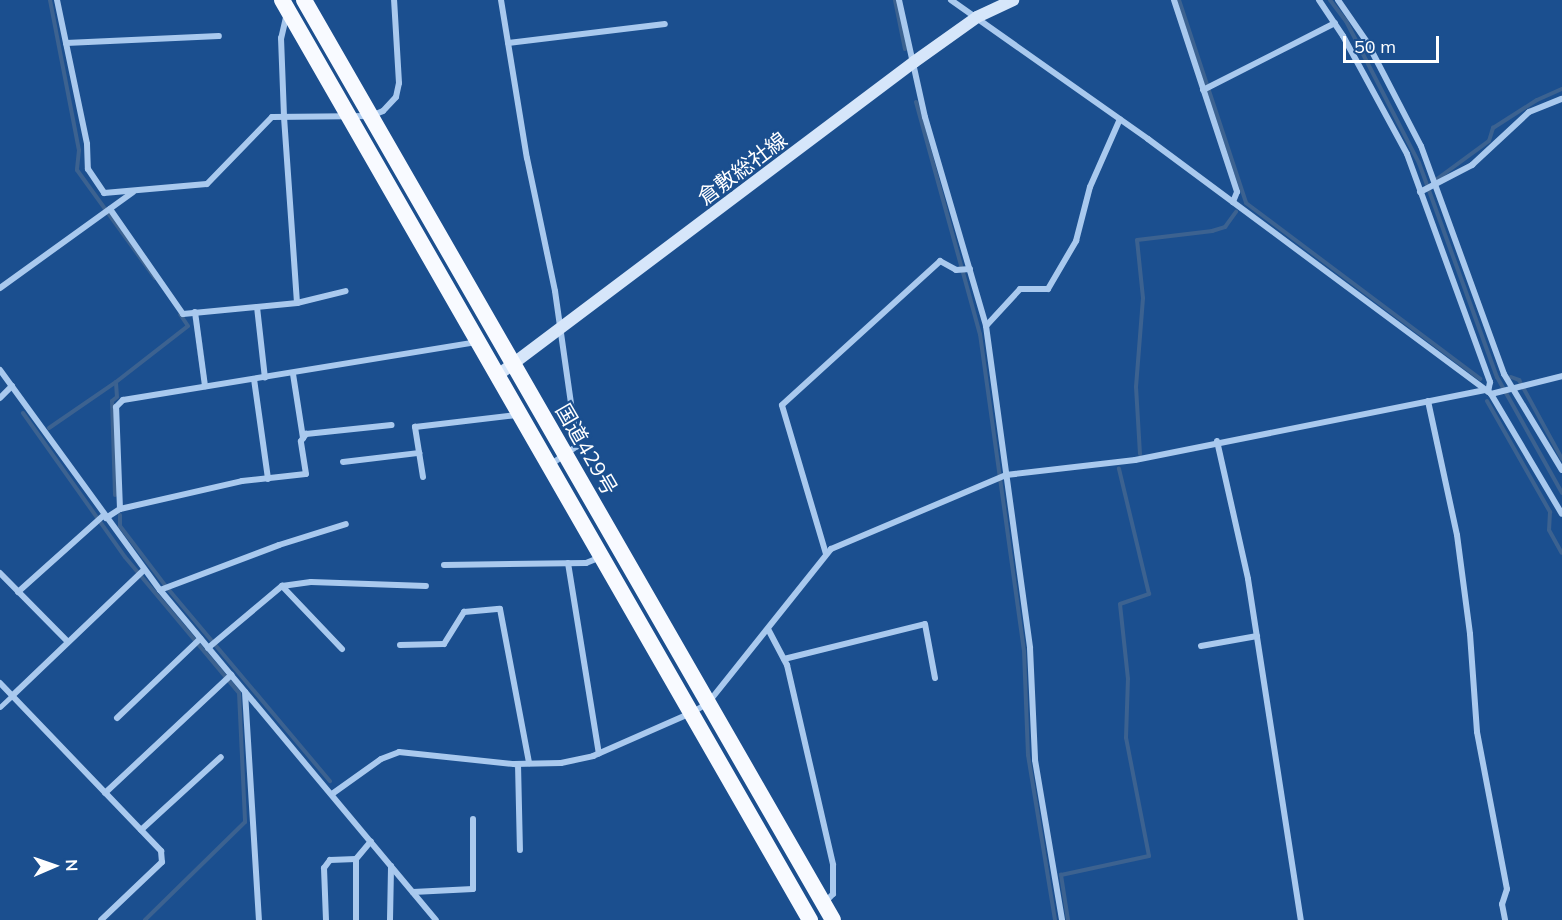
<!DOCTYPE html>
<meta charset="utf-8">
<style>
body{margin:0}
#map{position:relative;width:1562px;height:920px;overflow:hidden;background:#1b4f8f;font-family:Mulish,"Noto Sans JP",sans-serif}
div>[style]{position:absolute}
[style*='--x']{left:calc(var(--x)*1px);top:calc(var(--y)*1px);width:calc(var(--w)*1px);rotate:calc(var(--a)*1deg)}
.stream>*{height:4px;margin:-2px;padding:0 2px;transform-origin:2px;border-radius:2px;background:#3c6290}
.service>*{height:4.5px;margin:-2.25px;padding:0 2.25px;transform-origin:2.25px;border-radius:2.25px;background:#a9c9ee}
.minor>*{height:6px;margin:-3px;padding:0 3px;transform-origin:3px;border-radius:3px;background:#a9c9ee}
.secondary>*{height:12px;margin:-6px;padding:0 6px;transform-origin:6px;border-radius:6px;background:#d6e6fa}
.trunk>*{height:16px;margin:-8px;padding:0 8px;transform-origin:8px;border-radius:8px;background:#f8faff}
span{translate:-50% -50%;white-space:nowrap;text-align:center;line-height:1.15;-webkit-text-stroke:4.5px #1b4f8f;paint-order:stroke}
.street-label{font-size:21px;color:#fff}
.north{position:absolute;left:24px;top:836px;width:60px;height:60px;-webkit-text-stroke:4px #1b4f8f;paint-order:stroke;rotate:88deg;font-size:16px;font-weight:700;line-height:24px;text-align:center;color:#fff}
.north::after{content:'';display:block;margin:auto;width:21px;height:27px;background:#fff;clip-path:polygon(50% 0,100% 100%,50% 72%,0 100%)}
.scale{position:absolute;left:1343px;top:36px;width:96px;height:27px;box-sizing:border-box;border:3px solid #fff;border-top:0;padding-left:8px;font-size:18px;line-height:21px;white-space:nowrap;color:#fff;-webkit-text-stroke:4px #1b4f8f;paint-order:stroke}
</style>
<div id="map">
<div class="stream">
<div style="--x:50;--y:0;--w:153;--a:79.1"></div>
<div style="--x:79;--y:150;--w:20;--a:96"></div>
<div style="--x:77;--y:170;--w:133;--a:54.2"></div>
<div style="--x:895;--y:0;--w:50;--a:78.5"></div>
<div style="--x:1179;--y:0;--w:214;--a:71.7"></div>
<div style="--x:1246;--y:203;--w:293;--a:36.9"></div>
<div style="--x:1330;--y:0;--w:26;--a:53"></div>
<div style="--x:1346;--y:21;--w:160;--a:62.8"></div>
<div style="--x:1419;--y:163;--w:228;--a:70"></div>
<div style="--x:1497;--y:377;--w:133;--a:60.7"></div>
<div style="--x:916;--y:102;--w:241;--a:74.6"></div>
<div style="--x:980;--y:334;--w:320;--a:82.1"></div>
<div style="--x:1024;--y:651;--w:104;--a:87.8"></div>
<div style="--x:1028;--y:755;--w:167;--a:80.7"></div>
<div style="--x:1437;--y:179;--w:64;--a:-36.2"></div>
<div style="--x:1489;--y:141;--w:14;--a:-73"></div>
<div style="--x:1493;--y:128;--w:52;--a:-32.5"></div>
<div style="--x:1537;--y:100;--w:27;--a:-24"></div>
<div style="--x:1511;--y:377;--w:9;--a:21"></div>
<div style="--x:1519;--y:380;--w:90;--a:61.4"></div>
<div style="--x:1487;--y:401;--w:128;--a:60.4"></div>
<div style="--x:1550;--y:512;--w:18;--a:93"></div>
<div style="--x:1549;--y:530;--w:26;--a:61"></div>
<div style="--x:23;--y:413;--w:176;--a:54.7"></div>
<div style="--x:125;--y:557;--w:177;--a:50"></div>
<div style="--x:239;--y:693;--w:129;--a:87.3"></div>
<div style="--x:245;--y:822;--w:140;--a:135.6"></div>
<div style="--x:49;--y:428;--w:81;--a:-34.5"></div>
<div style="--x:1140;--y:454;--w:67;--a:-93.4"></div>
<div style="--x:1136;--y:387;--w:89;--a:-85.5"></div>
<div style="--x:1143;--y:298;--w:58;--a:-95.9"></div>
<div style="--x:1137;--y:240;--w:76;--a:-6.8"></div>
<div style="--x:1212;--y:231;--w:14;--a:-17"></div>
<div style="--x:1225;--y:227;--w:19;--a:-54"></div>
<div style="--x:115;--y:495;--w:94;--a:-91.8"></div>
<div style="--x:112;--y:401;--w:6;--a:-39"></div>
<div style="--x:117;--y:397;--w:15;--a:-94"></div>
<div style="--x:116;--y:382;--w:91;--a:-37.9"></div>
<div style="--x:188;--y:326;--w:14;--a:-124"></div>
<div style="--x:120;--y:515;--w:11;--a:90"></div>
<div style="--x:120;--y:526;--w:74;--a:52.7"></div>
<div style="--x:169;--y:590;--w:250;--a:49.9"></div>
<div style="--x:1068;--y:920;--w:46;--a:-98.8"></div>
<div style="--x:1061;--y:875;--w:90;--a:-12.2"></div>
<div style="--x:1149;--y:856;--w:120;--a:-101"></div>
<div style="--x:1126;--y:738;--w:59;--a:-88.1"></div>
<div style="--x:1128;--y:679;--w:75;--a:-96.1"></div>
<div style="--x:1120;--y:604;--w:31;--a:-19"></div>
<div style="--x:1149;--y:594;--w:129;--a:-103.5"></div>
</div>
<div class="service">
<div style="--x:0;--y:707;--w:16;--a:-43"></div>
</div>
<div class="minor">
<div style="--x:57;--y:0;--w:147;--a:78.2"></div>
<div style="--x:87;--y:144;--w:25;--a:88"></div>
<div style="--x:88;--y:169;--w:29;--a:56"></div>
<div style="--x:104;--y:193;--w:103;--a:-5"></div>
<div style="--x:207;--y:184;--w:93;--a:-45.9"></div>
<div style="--x:272;--y:117;--w:99;--a:-0.6"></div>
<div style="--x:371;--y:116;--w:13;--a:-23"></div>
<div style="--x:383;--y:111;--w:19;--a:-47"></div>
<div style="--x:396;--y:97;--w:14;--a:-78"></div>
<div style="--x:399;--y:83;--w:83;--a:-93.4"></div>
<div style="--x:501;--y:0;--w:160;--a:80.7"></div>
<div style="--x:527;--y:158;--w:136;--a:78.1"></div>
<div style="--x:555;--y:291;--w:157;--a:81.9"></div>
<div style="--x:577;--y:446;--w:33;--a:145"></div>
<div style="--x:899;--y:0;--w:120;--a:77.5"></div>
<div style="--x:925;--y:117;--w:218;--a:73.7"></div>
<div style="--x:986;--y:326;--w:325;--a:82.2"></div>
<div style="--x:1030;--y:648;--w:112;--a:87.4"></div>
<div style="--x:1035;--y:760;--w:162;--a:80.4"></div>
<div style="--x:951;--y:0;--w:241;--a:35.2"></div>
<div style="--x:1148;--y:139;--w:427;--a:36.6"></div>
<div style="--x:1491;--y:394;--w:139;--a:59.4"></div>
<div style="--x:1174;--y:0;--w:202;--a:71.8"></div>
<div style="--x:1237;--y:192;--w:11;--a:112"></div>
<div style="--x:1319;--y:0;--w:43;--a:56.3"></div>
<div style="--x:1343;--y:36;--w:134;--a:61.5"></div>
<div style="--x:1407;--y:154;--w:243;--a:70"></div>
<div style="--x:1490;--y:382;--w:10;--a:101"></div>
<div style="--x:1338;--y:0;--w:51;--a:55.4"></div>
<div style="--x:1367;--y:42;--w:117;--a:62.6"></div>
<div style="--x:1421;--y:146;--w:243;--a:70"></div>
<div style="--x:1504;--y:374;--w:112;--a:58.9"></div>
<div style="--x:287;--y:13;--w:26;--a:103"></div>
<div style="--x:281;--y:38;--w:79;--a:87.8"></div>
<div style="--x:284;--y:117;--w:186;--a:86"></div>
<div style="--x:66;--y:43;--w:153;--a:-2.6"></div>
<div style="--x:508;--y:43;--w:158;--a:-6.9"></div>
<div style="--x:1203;--y:90;--w:148;--a:-26.9"></div>
<div style="--x:1420;--y:192;--w:59;--a:-27.4"></div>
<div style="--x:1472;--y:165;--w:78;--a:-42.9"></div>
<div style="--x:1529;--y:112;--w:35;--a:-22"></div>
<div style="--x:110;--y:209;--w:128;--a:55.2"></div>
<div style="--x:183;--y:314;--w:115;--a:-5.5"></div>
<div style="--x:297;--y:303;--w:50;--a:-13.8"></div>
<div style="--x:0;--y:288;--w:164;--a:-35.8"></div>
<div style="--x:257;--y:307;--w:71;--a:83.6"></div>
<div style="--x:195;--y:312;--w:75;--a:82.3"></div>
<div style="--x:986;--y:326;--w:50;--a:-47.4"></div>
<div style="--x:1020;--y:289;--w:28;--a:0"></div>
<div style="--x:1048;--y:289;--w:56;--a:-59.7"></div>
<div style="--x:1076;--y:241;--w:56;--a:-75.5"></div>
<div style="--x:1090;--y:187;--w:74;--a:-66.2"></div>
<div style="--x:0;--y:370;--w:272;--a:54"></div>
<div style="--x:160;--y:590;--w:430;--a:50.1"></div>
<div style="--x:293;--y:374;--w:65;--a:81.1"></div>
<div style="--x:254;--y:379;--w:101;--a:82"></div>
<div style="--x:1491;--y:394;--w:73;--a:-14.2"></div>
<div style="--x:0;--y:398;--w:17;--a:-45"></div>
<div style="--x:1428;--y:401;--w:137;--a:77.8"></div>
<div style="--x:1457;--y:535;--w:100;--a:82.5"></div>
<div style="--x:1470;--y:634;--w:98;--a:85.9"></div>
<div style="--x:1477;--y:732;--w:160;--a:79.2"></div>
<div style="--x:1507;--y:889;--w:16;--a:108"></div>
<div style="--x:1502;--y:904;--w:16;--a:79"></div>
<div style="--x:1217;--y:441;--w:141;--a:77.3"></div>
<div style="--x:1248;--y:579;--w:345;--a:81.2"></div>
<div style="--x:343;--y:462;--w:77;--a:-6.8"></div>
<div style="--x:423;--y:477;--w:51;--a:-99.1"></div>
<div style="--x:415;--y:427;--w:103;--a:-6.7"></div>
<div style="--x:120;--y:509;--w:102;--a:-92.2"></div>
<div style="--x:116;--y:407;--w:10;--a:-45"></div>
<div style="--x:123;--y:400;--w:358;--a:-9.3"></div>
<div style="--x:106;--y:518;--w:17;--a:-33"></div>
<div style="--x:120;--y:509;--w:125;--a:-12.9"></div>
<div style="--x:242;--y:481;--w:64;--a:-6.2"></div>
<div style="--x:306;--y:474;--w:33;--a:-99"></div>
<div style="--x:301;--y:441;--w:9;--a:-54"></div>
<div style="--x:306;--y:434;--w:86;--a:-6"></div>
<div style="--x:826;--y:554;--w:155;--a:-106.5"></div>
<div style="--x:782;--y:405;--w:214;--a:-42.3"></div>
<div style="--x:940;--y:261;--w:18;--a:29"></div>
<div style="--x:956;--y:270;--w:14;--a:-4"></div>
<div style="--x:568;--y:563;--w:193;--a:80.8"></div>
<div style="--x:444;--y:565;--w:142;--a:-0.8"></div>
<div style="--x:586;--y:563;--w:16;--a:-22"></div>
<div style="--x:0;--y:573;--w:95;--a:45.4"></div>
<div style="--x:282;--y:586;--w:87;--a:46.4"></div>
<div style="--x:160;--y:590;--w:127;--a:-20.7"></div>
<div style="--x:279;--y:545;--w:70;--a:-17.4"></div>
<div style="--x:18;--y:592;--w:115;--a:-41.8"></div>
<div style="--x:768;--y:629;--w:41;--a:62.2"></div>
<div style="--x:787;--y:665;--w:205;--a:77"></div>
<div style="--x:833;--y:865;--w:29;--a:90"></div>
<div style="--x:833;--y:894;--w:11;--a:135"></div>
<div style="--x:400;--y:645;--w:44;--a:-1.3"></div>
<div style="--x:444;--y:644;--w:38;--a:-58"></div>
<div style="--x:464;--y:612;--w:36;--a:-5"></div>
<div style="--x:500;--y:609;--w:157;--a:79.3"></div>
<div style="--x:1201;--y:646;--w:57;--a:-10.1"></div>
<div style="--x:208;--y:648;--w:97;--a:-40"></div>
<div style="--x:282;--y:586;--w:29;--a:-8"></div>
<div style="--x:311;--y:582;--w:115;--a:2"></div>
<div style="--x:784;--y:659;--w:145;--a:-13.9"></div>
<div style="--x:925;--y:624;--w:55;--a:79.5"></div>
<div style="--x:0;--y:683;--w:233;--a:46.2"></div>
<div style="--x:161;--y:851;--w:11;--a:85"></div>
<div style="--x:162;--y:862;--w:84;--a:136.4"></div>
<div style="--x:245;--y:692;--w:228;--a:86.5"></div>
<div style="--x:12;--y:696;--w:182;--a:-43.7"></div>
<div style="--x:117;--y:718;--w:115;--a:-43.6"></div>
<div style="--x:518;--y:764;--w:86;--a:88.7"></div>
<div style="--x:105;--y:793;--w:173;--a:-43.1"></div>
<div style="--x:332;--y:794;--w:60;--a:-35.5"></div>
<div style="--x:381;--y:759;--w:19;--a:-21"></div>
<div style="--x:399;--y:752;--w:116;--a:6"></div>
<div style="--x:514;--y:764;--w:47;--a:-1.2"></div>
<div style="--x:561;--y:763;--w:33;--a:-12"></div>
<div style="--x:593;--y:756;--w:107;--a:-23.7"></div>
<div style="--x:691;--y:713;--w:20;--a:-30"></div>
<div style="--x:708;--y:703;--w:197;--a:-51.4"></div>
<div style="--x:831;--y:549;--w:190;--a:-22.9"></div>
<div style="--x:1006;--y:475;--w:130;--a:-6.6"></div>
<div style="--x:1135;--y:460;--w:357;--a:-11.3"></div>
<div style="--x:141;--y:830;--w:108;--a:-42.4"></div>
<div style="--x:413;--y:892;--w:60;--a:-2.9"></div>
<div style="--x:473;--y:889;--w:70;--a:-90"></div>
<div style="--x:326;--y:920;--w:52;--a:-92.2"></div>
<div style="--x:324;--y:868;--w:10;--a:-53"></div>
<div style="--x:330;--y:860;--w:26;--a:-2"></div>
<div style="--x:356;--y:920;--w:61;--a:-90"></div>
<div style="--x:356;--y:859;--w:23;--a:-50"></div>
<div style="--x:390;--y:920;--w:54;--a:-88.9"></div>
</div>
<div class="secondary">
<div style="--x:498;--y:375;--w:521;--a:-36.96"></div>
<div style="--x:914;--y:62;--w:77;--a:-35.5"></div>
<div style="--x:977;--y:17;--w:40;--a:-25"></div>
</div>
<div class="trunk">
<div style="--x:282;--y:0;--w:1061;--a:60.15"></div>
<div style="--x:304;--y:0;--w:1061;--a:60.1"></div>
</div>
<div class="street-label">
<span style="left:742px;top:168px;rotate:-37deg">倉敷総社線</span>
<span style="left:587px;top:449px;rotate:60deg">国道429号</span>
</div>
<div class="north">N</div>
<div class="scale">50 m</div>
</div>
